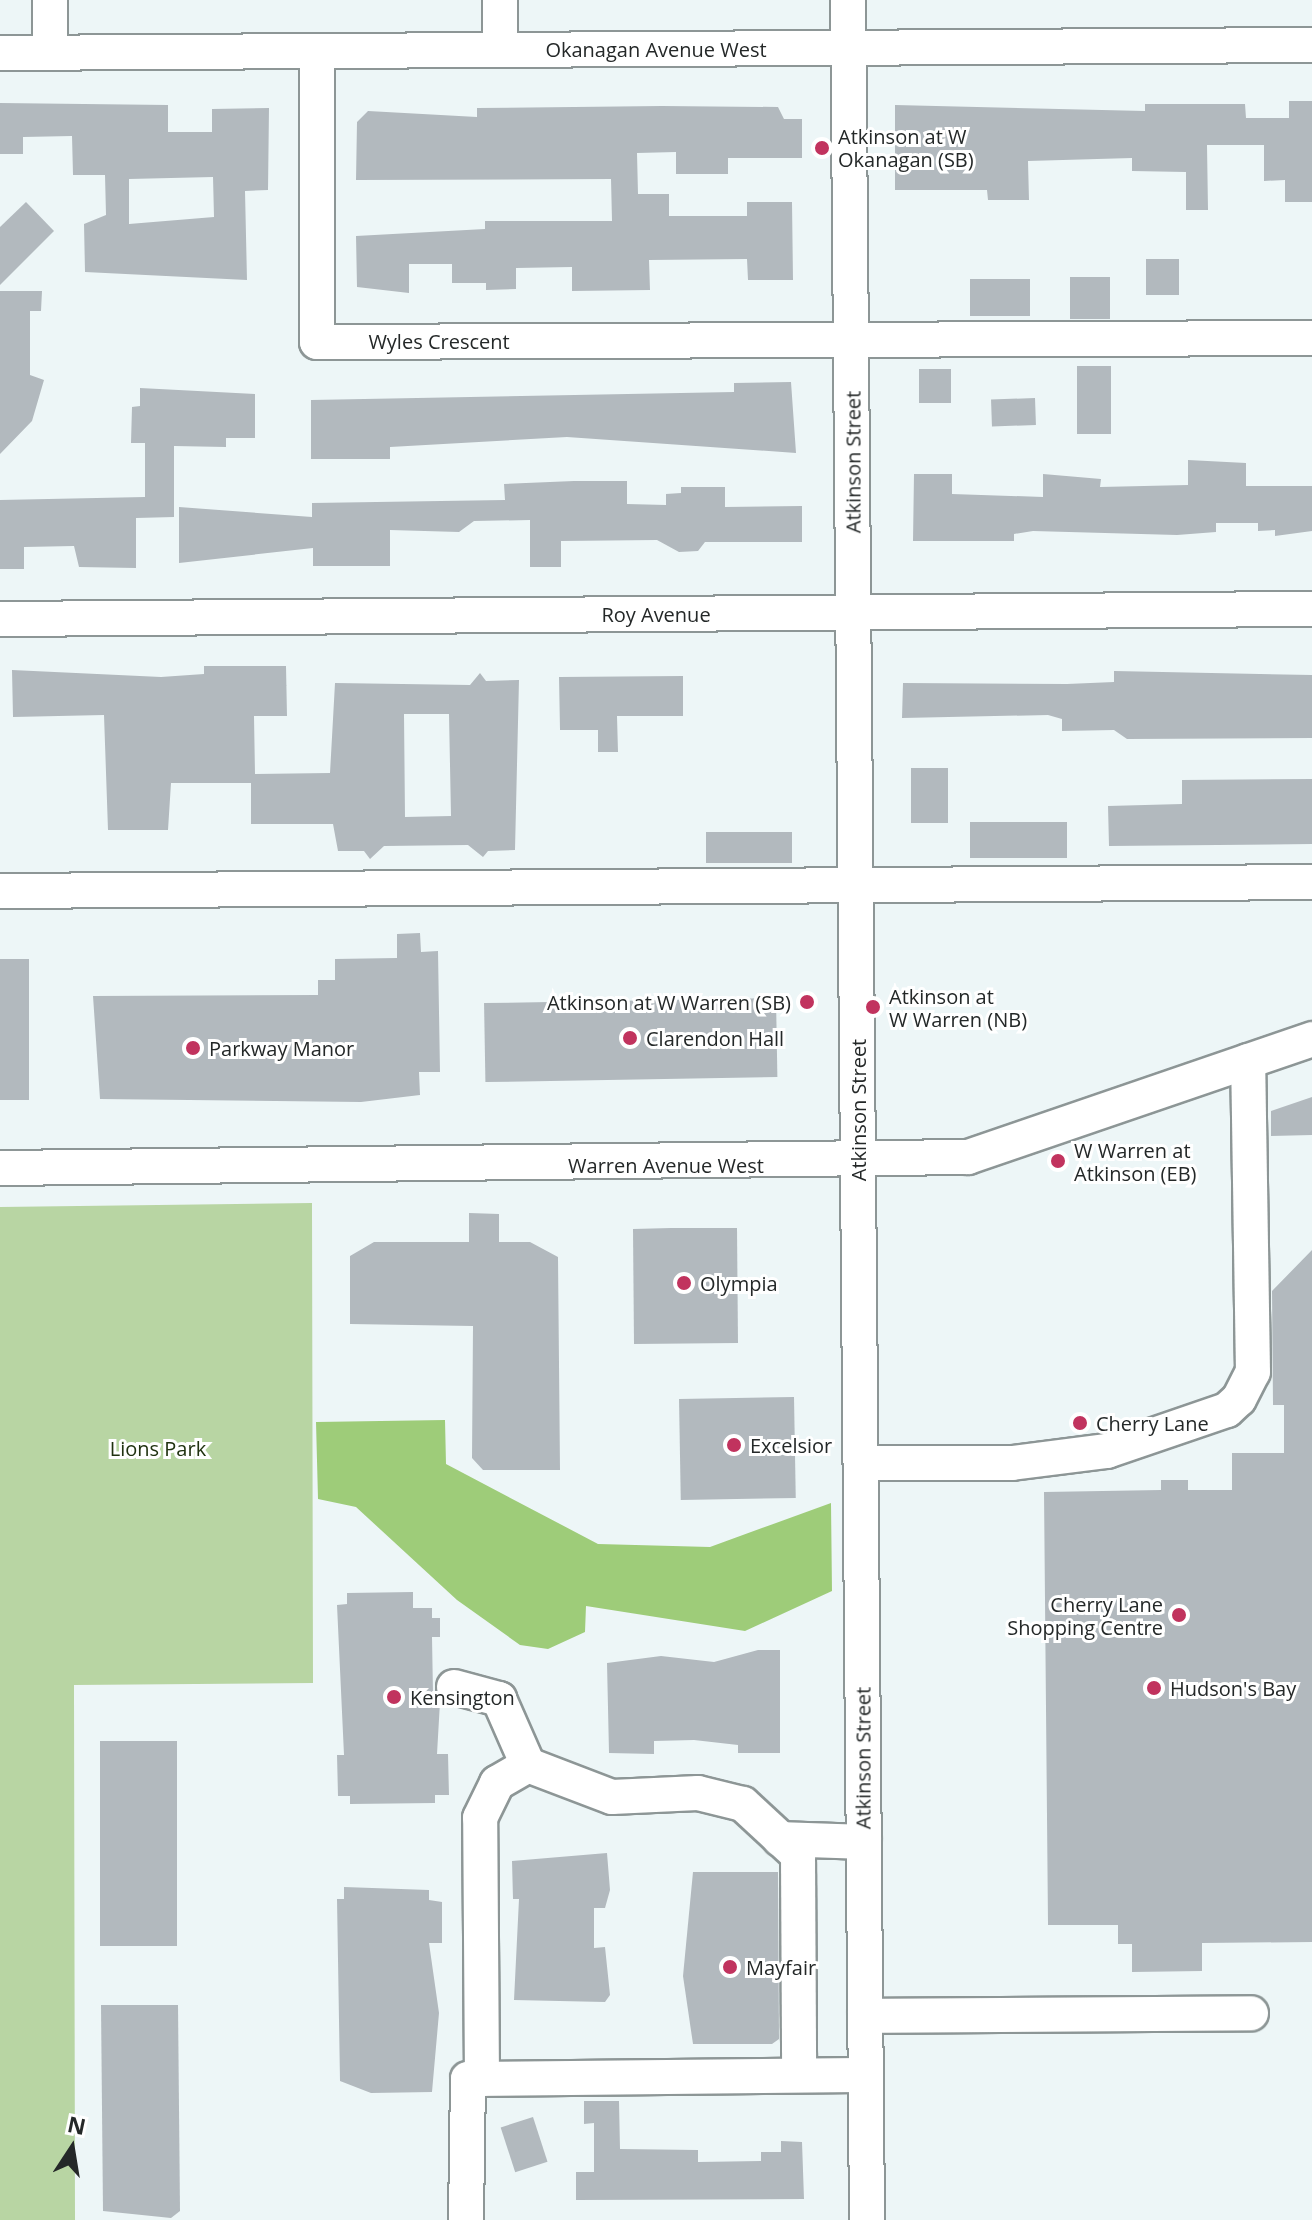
<!DOCTYPE html>
<style>
body{margin:0}
#map{position:relative;width:1312px;height:2220px;overflow:hidden;background:#edf6f7;font-family:"Open Sans",sans-serif}
div>[style]{position:absolute}
[style*='--x']{left:calc(var(--x)*1px);top:calc(var(--y)*1px);width:calc(var(--w)*1px);rotate:calc(var(--a)*1deg)}
.green>*{inset:0;background:#b8d5a3}
.forest>*{inset:0;background:#9ecc79}
.building>*{inset:0;background:#b2b9be;transform-origin:0 0}
.roads{filter:drop-shadow(2px 0 #8d9696) drop-shadow(-2px 0 #8d9696) drop-shadow(0 2px #8d9696) drop-shadow(0 -2px #8d9696)}
.minor>*{height:34px;margin:-17px;padding:0 17px;transform-origin:17px;border-radius:17px;background:#fff}
.dots>*{width:22px;height:22px;translate:-50% -50%;box-sizing:border-box;border:4px solid #fff;border-radius:50%}
span{translate:-50% -50%;white-space:nowrap;text-align:center;line-height:1.15;-webkit-text-stroke:6px #fff;paint-order:stroke}
.street-label{font-size:20px;color:#242828}
.poi-label{font-size:20px;color:#242828}
.left{translate:0 -50%;text-align:left}
.right{translate:-100% -50%;text-align:right}
.park-label{font-size:20px;color:#203210}
.north{position:absolute;left:32px;top:2108px;width:80px;height:80px;-webkit-text-stroke:6px #fff;paint-order:stroke;rotate:12deg;font-size:22px;font-weight:700;line-height:32px;text-align:center;color:#242828}
.north::after{content:'';display:block;margin:auto;width:28px;height:36px;background:#242828;clip-path:polygon(50% 0,100% 100%,50% 72%,0 100%)}
</style>
<div id="map">
<div class="green">
<div style="clip-path:polygon(312px 1203px,313px 1683px,74px 1685px,75px 2220px,0 2220px,0 1207px)"></div>
</div>
<div class="forest">
<div style="clip-path:polygon(445px 1420px,446px 1464px,598px 1544px,710px 1547px,831px 1503px,832px 1591px,745px 1631px,586px 1606px,585px 1632px,548px 1649px,520px 1645px,457px 1600px,356px 1507px,318px 1499px,316px 1422px)"></div>
</div>
<div class="building">
<div style="clip-path:polygon(1289px 101px,1312px 101px,1312px 202px,1285px 202px,1285px 180px,1264px 181px,1264px 145px,1207px 145px,1208px 210px,1186px 210px,1186px 172px,1132px 171px,1132px 158px,1028px 161px,1029px 200px,988px 200px,987px 190px,895px 190px,895px 105px,1145px 111px,1145px 104px,1245px 104px,1246px 118px,1289px 118px)"></div>
<div style="clip-path:polygon(evenodd,0 103px,168px 105px,168px 132px,212px 132px,212px 109px,269px 108px,268px 190px,245px 191px,247px 280px,85px 272px,84px 224px,106px 215px,105px 175px,73px 175px,72px 136px,23px 137px,23px 154px,0 154px,0 103px,213px 177px,214px 217px,129px 224px,129px 179px,213px 177px)"></div>
<div style="clip-path:polygon(662px 106px,778px 107px,784px 119px,802px 119px,802px 158px,728px 158px,728px 174px,676px 174px,676px 152px,637px 153px,638px 194px,669px 194px,669px 216px,747px 216px,747px 202px,792px 202px,793px 280px,748px 280px,747px 259px,649px 260px,650px 290px,572px 291px,572px 267px,516px 268px,516px 289px,486px 290px,486px 283px,452px 283px,452px 264px,409px 264px,409px 293px,357px 287px,356px 236px,485px 229px,485px 221px,612px 221px,611px 179px,356px 180px,357px 122px,368px 111px,477px 117px,477px 108px)"></div>
<div style="clip-path:polygon(26px 202px,54px 231px,0 285px,0 227px)"></div>
<div style="left:1146px;top:259px;width:33px;height:36px"></div>
<div style="left:1070px;top:277px;width:40px;height:42px"></div>
<div style="left:970px;top:279px;width:60px;height:37px"></div>
<div style="clip-path:polygon(0 291px,42px 291px,41px 311px,30px 311px,30px 375px,44px 380px,32px 421px,0 454px)"></div>
<div style="left:1077px;top:366px;width:34px;height:68px"></div>
<div style="left:919px;top:369px;width:32px;height:34px"></div>
<div style="clip-path:polygon(791px 382px,796px 453px,567px 437px,390px 447px,390px 459px,311px 459px,311px 400px,734px 392px,734px 383px)"></div>
<div style="clip-path:polygon(140px 388px,255px 394px,255px 438px,226px 438px,226px 447px,174px 446px,174px 517px,136px 518px,136px 568px,79px 567px,74px 546px,24px 547px,24px 569px,0 569px,0 500px,145px 497px,145px 443px,131px 443px,132px 407px,140px 406px)"></div>
<div style="left:1035px;top:398px;width:27px;height:44px;rotate:88deg"></div>
<div style="clip-path:polygon(1188px 460px,1246px 463px,1246px 486px,1312px 486px,1312px 531px,1275px 536px,1275px 530px,1258px 531px,1258px 523px,1216px 523px,1216px 532px,1177px 535px,1033px 531px,1014px 534px,1014px 541px,913px 541px,914px 474px,952px 474px,952px 494px,1043px 497px,1043px 474px,1101px 479px,1100px 487px,1188px 485px)"></div>
<div style="clip-path:polygon(574px 481px,627px 481px,627px 504px,666px 505px,666px 494px,681px 493px,681px 487px,725px 487px,725px 507px,802px 506px,802px 542px,705px 542px,698px 551px,679px 552px,657px 540px,561px 541px,561px 567px,530px 567px,530px 520px,474px 521px,459px 532px,390px 530px,390px 566px,313px 566px,313px 548px,179px 563px,179px 507px,312px 517px,312px 503px,505px 500px,504px 484px)"></div>
<div style="clip-path:polygon(evenodd,204px 666px,286px 666px,287px 716px,254px 716px,255px 774px,330px 773px,335px 683px,470px 685px,480px 673px,486px 681px,519px 680px,515px 850px,488px 851px,483px 857px,468px 845px,384px 846px,370px 859px,364px 851px,338px 851px,333px 824px,251px 824px,251px 783px,171px 783px,168px 830px,108px 830px,104px 715px,13px 717px,12px 670px,161px 677px,204px 674px,204px 666px,404px 714px,449px 714px,451px 816px,405px 817px,404px 714px)"></div>
<div style="clip-path:polygon(1114px 671px,1312px 675px,1312px 738px,1127px 739px,1114px 730px,1062px 731px,1062px 719px,1048px 715px,902px 718px,903px 683px,1067px 684px,1114px 682px)"></div>
<div style="clip-path:polygon(683px 676px,683px 716px,617px 716px,618px 752px,598px 752px,598px 730px,560px 730px,559px 677px)"></div>
<div style="left:911px;top:768px;width:37px;height:55px"></div>
<div style="clip-path:polygon(1312px 779px,1312px 844px,1109px 846px,1108px 806px,1182px 804px,1182px 780px)"></div>
<div style="left:970px;top:822px;width:97px;height:36px"></div>
<div style="left:706px;top:832px;width:86px;height:31px"></div>
<div style="clip-path:polygon(420px 933px,421px 952px,438px 951px,440px 1072px,419px 1072px,420px 1095px,361px 1102px,100px 1099px,93px 996px,318px 995px,318px 980px,335px 980px,335px 959px,397px 958px,397px 934px)"></div>
<div style="left:0;top:959px;width:29px;height:141px"></div>
<div style="left:776px;top:998px;width:79px;height:292px;rotate:89deg"></div>
<div style="clip-path:polygon(1312px 1097px,1312px 1135px,1271px 1136px,1271px 1111px)"></div>
<div style="clip-path:polygon(469px 1213px,499px 1214px,499px 1242px,530px 1242px,558px 1257px,560px 1470px,483px 1470px,472px 1458px,473px 1326px,350px 1324px,350px 1256px,374px 1242px,469px 1242px)"></div>
<div style="clip-path:polygon(671px 1228px,737px 1228px,738px 1343px,634px 1344px,633px 1229px)"></div>
<div style="clip-path:polygon(1312px 1250px,1312px 1942px,1202px 1943px,1202px 1971px,1132px 1972px,1132px 1944px,1118px 1944px,1118px 1925px,1048px 1925px,1044px 1492px,1161px 1490px,1161px 1480px,1188px 1480px,1188px 1490px,1232px 1490px,1232px 1453px,1284px 1453px,1284px 1405px,1273px 1405px,1272px 1291px)"></div>
<div style="left:794px;top:1397px;width:101px;height:115px;rotate:89deg"></div>
<div style="clip-path:polygon(413px 1592px,413px 1608px,432px 1608px,432px 1618px,440px 1618px,440px 1637px,432px 1637px,433px 1694px,440px 1702px,437px 1754px,448px 1754px,449px 1795px,435px 1795px,435px 1803px,350px 1804px,350px 1796px,338px 1796px,337px 1755px,344px 1755px,337px 1605px,347px 1604px,347px 1593px)"></div>
<div style="clip-path:polygon(758px 1650px,780px 1650px,780px 1753px,738px 1753px,738px 1745px,694px 1740px,654px 1741px,654px 1754px,609px 1753px,607px 1663px,661px 1656px,714px 1662px)"></div>
<div style="left:100px;top:1741px;width:77px;height:205px"></div>
<div style="clip-path:polygon(607px 1853px,610px 1890px,605px 1908px,594px 1908px,594px 1948px,605px 1947px,610px 1995px,605px 2002px,514px 2000px,519px 1899px,513px 1899px,512px 1861px)"></div>
<div style="clip-path:polygon(693px 1872px,778px 1872px,779px 2039px,772px 2044px,693px 2044px,683px 1976px)"></div>
<div style="clip-path:polygon(344px 1887px,429px 1890px,429px 1900px,442px 1902px,442px 1943px,429px 1943px,439px 2013px,432px 2092px,371px 2093px,340px 2081px,337px 1899px,344px 1899px)"></div>
<div style="clip-path:polygon(101px 2005px,178px 2005px,180px 2211px,171px 2218px,103px 2211px)"></div>
<div style="clip-path:polygon(584px 2101px,619px 2101px,620px 2149px,698px 2150px,698px 2162px,761px 2161px,761px 2152px,781px 2152px,781px 2141px,802px 2142px,804px 2199px,576px 2200px,576px 2172px,594px 2172px,594px 2123px,584px 2124px)"></div>
<div style="left:533px;top:2117px;width:47px;height:34px;rotate:72deg"></div>
</div>
<div class="roads">
<div class="minor">
<div style="--x:50;--y:0;--w:53;--a:90"></div>
<div style="--x:500;--y:0;--w:50;--a:90"></div>
<div style="--x:848;--y:0;--w:2220;--a:89.51"></div>
<div style="--x:317;--y:51;--w:291;--a:90"></div>
<div style="--x:317;--y:342;--w:995;--a:-0.23"></div>
<div style="--x:0;--y:53;--w:1312;--a:-0.35"></div>
<div style="--x:0;--y:619;--w:1312;--a:-0.44"></div>
<div style="--x:0;--y:891;--w:1312;--a:-0.39"></div>
<div style="--x:0;--y:1168;--w:968;--a:-0.65"></div>
<div style="--x:968;--y:1157;--w:364;--a:-18.9"></div>
<div style="--x:861;--y:1463;--w:151;--a:0"></div>
<div style="--x:1012;--y:1463;--w:96;--a:-7.2"></div>
<div style="--x:1107;--y:1451;--w:127;--a:-18.9"></div>
<div style="--x:1227;--y:1410;--w:16;--a:-43"></div>
<div style="--x:1239;--y:1399;--w:30;--a:-63"></div>
<div style="--x:1253;--y:1372;--w:311;--a:-90.9"></div>
<div style="--x:454;--y:1687;--w:47;--a:14.9"></div>
<div style="--x:499;--y:1699;--w:72;--a:66.3"></div>
<div style="--x:780;--y:1839;--w:84;--a:2"></div>
<div style="--x:865;--y:2016;--w:386;--a:-0.4"></div>
<div style="--x:482;--y:2079;--w:261;--a:-90.4"></div>
<div style="--x:480;--y:1818;--w:39;--a:-64"></div>
<div style="--x:497;--y:1783;--w:36;--a:-30"></div>
<div style="--x:528;--y:1765;--w:90;--a:20.9"></div>
<div style="--x:612;--y:1797;--w:86;--a:-2.7"></div>
<div style="--x:698;--y:1793;--w:46;--a:13.7"></div>
<div style="--x:743;--y:1804;--w:75;--a:42.8"></div>
<div style="--x:798;--y:1855;--w:220;--a:89.7"></div>
<div style="--x:466;--y:2220;--w:141;--a:-89.2"></div>
<div style="--x:468;--y:2079;--w:398;--a:-0.6"></div>
</div>
</div>
<div class="dots">
<div style="left:822px;top:148px;background:#c1335e"></div>
<div style="left:807px;top:1002px;background:#c1335e"></div>
<div style="left:873px;top:1007px;background:#c1335e"></div>
<div style="left:630px;top:1038px;background:#c1335e"></div>
<div style="left:193px;top:1048px;background:#c1335e"></div>
<div style="left:1058px;top:1161px;background:#c1335e"></div>
<div style="left:684px;top:1283px;background:#c1335e"></div>
<div style="left:1080px;top:1423px;background:#c1335e"></div>
<div style="left:734px;top:1445px;background:#c1335e"></div>
<div style="left:1179px;top:1615px;background:#c1335e"></div>
<div style="left:1154px;top:1688px;background:#c1335e"></div>
<div style="left:394px;top:1697px;background:#c1335e"></div>
<div style="left:730px;top:1967px;background:#c1335e"></div>
</div>
<div class="street-label">
<span style="left:656px;top:49px">Okanagan Avenue West</span>
<span style="left:439px;top:341px">Wyles Crescent</span>
<span style="left:853px;top:462px;rotate:-90deg">Atkinson Street</span>
<span style="left:656px;top:614px">Roy Avenue</span>
<span style="left:858px;top:1110px;rotate:-90deg">Atkinson Street</span>
<span style="left:666px;top:1165px">Warren Avenue West</span>
<span style="left:863px;top:1758px;rotate:-90deg">Atkinson Street</span>
</div>
<div class="poi-label">
<span class="left" style="left:838px;top:148px">Atkinson at W<br>Okanagan (SB)</span>
<span class="left" style="left:889px;top:1008px">Atkinson at<br>W Warren (NB)</span>
<span class="right" style="left:791px;top:1002px">Atkinson at W Warren (SB)</span>
<span class="left" style="left:646px;top:1038px">Clarendon Hall</span>
<span class="left" style="left:209px;top:1048px">Parkway Manor</span>
<span class="left" style="left:1074px;top:1162px">W Warren at<br>Atkinson (EB)</span>
<span class="left" style="left:700px;top:1283px">Olympia</span>
<span class="left" style="left:1096px;top:1423px">Cherry Lane</span>
<span class="left" style="left:750px;top:1445px">Excelsior</span>
<span class="right" style="left:1163px;top:1616px">Cherry Lane<br>Shopping Centre</span>
<span class="left" style="left:1170px;top:1688px">Hudson's Bay</span>
<span class="left" style="left:410px;top:1697px">Kensington</span>
<span class="left" style="left:746px;top:1967px">Mayfair</span>
</div>
<div class="park-label">
<span style="left:158px;top:1448px">Lions Park</span>
</div>
<div class="north">N</div>
</div>
